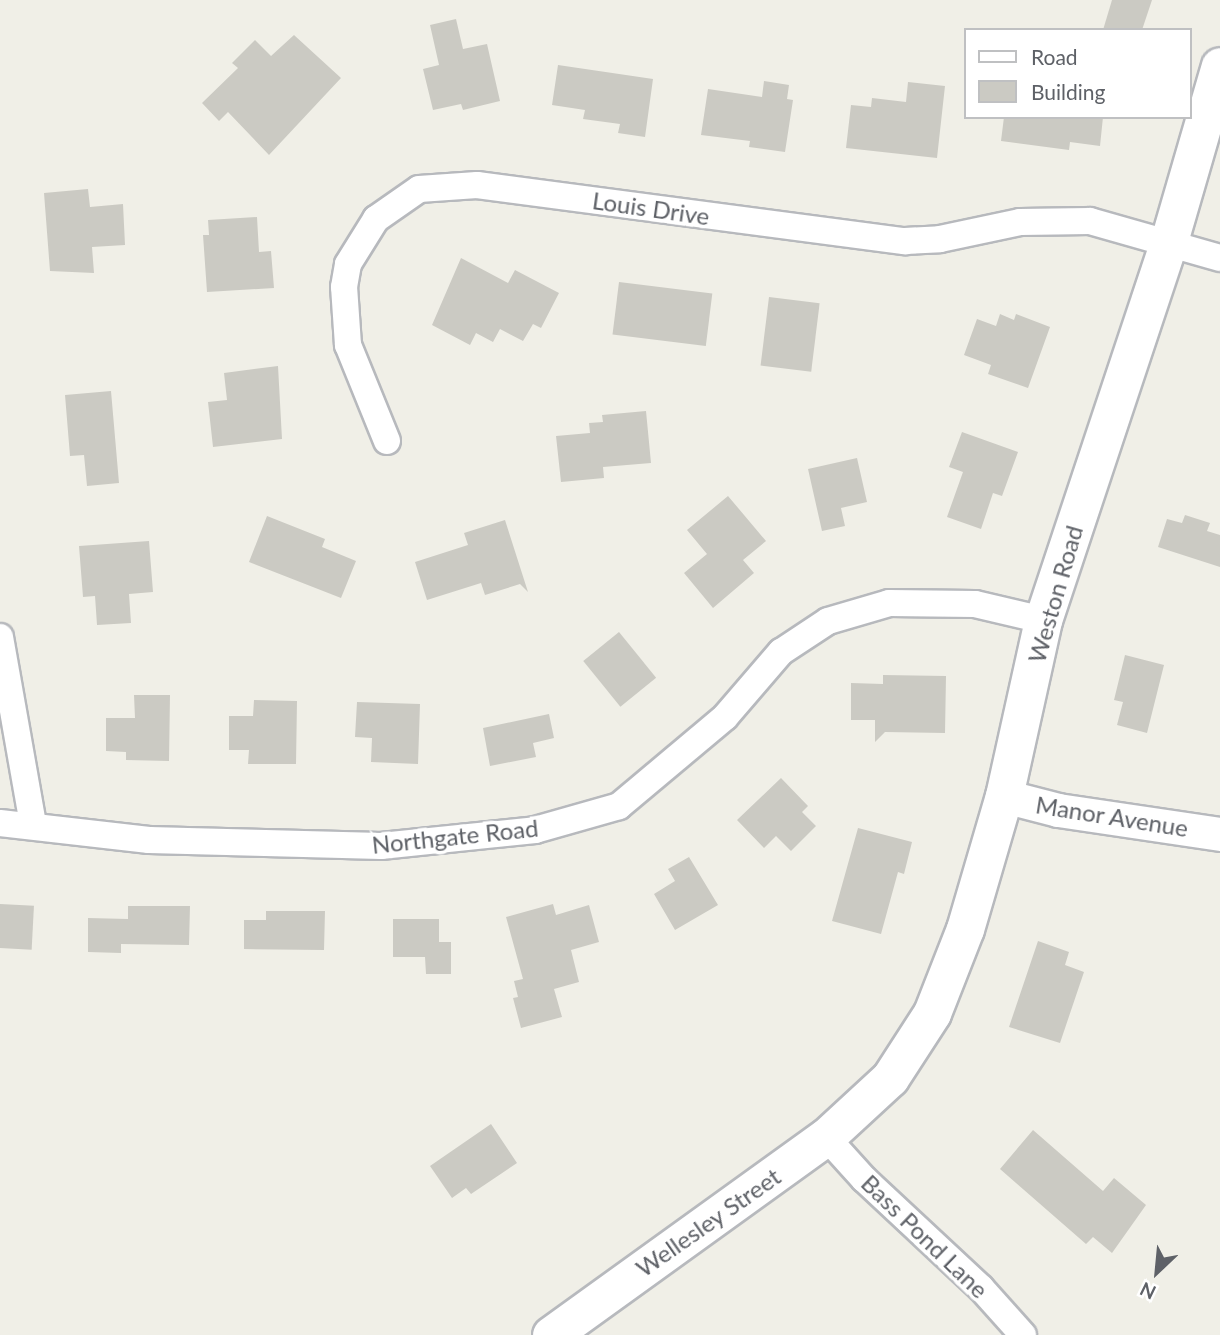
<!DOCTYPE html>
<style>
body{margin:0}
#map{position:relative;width:1220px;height:1335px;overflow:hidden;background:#f0efe7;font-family:Lato,sans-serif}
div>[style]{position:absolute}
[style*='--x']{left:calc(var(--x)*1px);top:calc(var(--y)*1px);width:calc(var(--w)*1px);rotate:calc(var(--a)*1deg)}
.building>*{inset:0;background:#cbcac3;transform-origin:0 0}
.roads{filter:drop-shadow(2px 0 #b7b9bd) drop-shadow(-2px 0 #b7b9bd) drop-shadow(0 2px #b7b9bd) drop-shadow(0 -2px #b7b9bd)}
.minor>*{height:26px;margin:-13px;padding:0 13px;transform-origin:13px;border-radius:13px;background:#fff}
.tertiary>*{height:33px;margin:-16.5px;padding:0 16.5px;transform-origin:16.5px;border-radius:16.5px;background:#fff}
.secondary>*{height:37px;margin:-18.5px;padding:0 18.5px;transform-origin:18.5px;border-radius:18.5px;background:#fff}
span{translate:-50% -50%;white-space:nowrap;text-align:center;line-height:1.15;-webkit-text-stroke:7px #fff;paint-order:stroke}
.street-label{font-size:24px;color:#5e6167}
.legend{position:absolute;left:964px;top:28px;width:228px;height:91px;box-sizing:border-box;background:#fff;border:2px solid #bfc0c2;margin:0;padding:9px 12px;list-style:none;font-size:21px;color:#5e6167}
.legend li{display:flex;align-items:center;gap:14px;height:35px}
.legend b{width:35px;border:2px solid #bfc0c2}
.north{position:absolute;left:1122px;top:1237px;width:70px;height:70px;-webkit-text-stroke:5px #fff;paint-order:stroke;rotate:206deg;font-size:19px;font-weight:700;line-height:28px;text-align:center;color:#5e6167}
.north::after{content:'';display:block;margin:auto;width:24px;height:32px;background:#5e6167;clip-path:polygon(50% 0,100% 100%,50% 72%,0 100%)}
</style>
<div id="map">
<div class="building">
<div style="clip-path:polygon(1112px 0,1152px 0,1142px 30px,1103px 30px)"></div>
<div style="clip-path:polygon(456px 19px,463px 49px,487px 44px,500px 101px,463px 110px,461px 104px,433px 110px,423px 69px,439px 65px,430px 25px)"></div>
<div style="clip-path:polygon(294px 35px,341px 78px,269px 155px,228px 112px,219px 121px,202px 103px,238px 68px,232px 63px,255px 40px,271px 56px)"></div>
<div style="clip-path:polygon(558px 65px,653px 79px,645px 137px,618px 133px,620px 124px,583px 119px,585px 110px,552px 105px)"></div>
<div style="clip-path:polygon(764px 81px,789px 85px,787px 99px,793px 100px,785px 152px,749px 147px,750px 141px,701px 135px,708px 89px,762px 97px)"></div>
<div style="clip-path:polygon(908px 82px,945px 86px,937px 158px,846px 148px,851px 105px,871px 107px,872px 98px,906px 102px)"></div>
<div style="clip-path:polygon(1004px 117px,1103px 117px,1100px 146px,1070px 142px,1069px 150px,1001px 141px)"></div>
<div style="clip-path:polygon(88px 189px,90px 207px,123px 204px,125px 245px,92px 247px,94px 273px,50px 271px,44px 193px)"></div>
<div style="clip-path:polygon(257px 217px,259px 252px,271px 251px,274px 288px,207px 292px,203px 235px,209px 235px,208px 220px)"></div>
<div style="clip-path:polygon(461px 258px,508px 283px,515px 270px,559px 293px,541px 328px,533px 324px,523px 341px,500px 329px,493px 342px,476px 333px,470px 345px,432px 325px)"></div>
<div style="left:619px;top:282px;width:94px;height:53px;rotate:7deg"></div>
<div style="left:769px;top:297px;width:51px;height:69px;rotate:7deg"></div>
<div style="clip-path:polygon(1000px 314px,1014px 320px,1016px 314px,1050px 327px,1028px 388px,988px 374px,991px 365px,964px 355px,977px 319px,996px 326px)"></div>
<div style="clip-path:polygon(278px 366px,282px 439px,213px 447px,208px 402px,227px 400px,224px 373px)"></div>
<div style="clip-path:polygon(111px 391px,119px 483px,87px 486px,84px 455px,70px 456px,65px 395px)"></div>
<div style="clip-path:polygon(646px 411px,651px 463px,603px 467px,604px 478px,561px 482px,556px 436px,590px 433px,589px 423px,603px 422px,602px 415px)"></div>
<div style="clip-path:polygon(962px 432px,1018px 452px,1002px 496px,993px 493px,981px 529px,947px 517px,963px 472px,949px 467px)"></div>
<div style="clip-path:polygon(857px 458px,867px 502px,841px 508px,845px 526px,822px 531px,808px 469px)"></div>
<div style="clip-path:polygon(728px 496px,766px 541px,743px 560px,754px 573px,713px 608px,684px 573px,707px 554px,687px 530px)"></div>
<div style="clip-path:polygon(1185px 515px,1210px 523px,1207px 531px,1220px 535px,1220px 567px,1158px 547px,1167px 519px,1182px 523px)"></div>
<div style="clip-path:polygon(267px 516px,325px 539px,322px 547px,356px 561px,341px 598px,249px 562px)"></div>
<div style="clip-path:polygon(505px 520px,528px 592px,520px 584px,485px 595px,481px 583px,427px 600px,415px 562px,468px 545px,464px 533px)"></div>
<div style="clip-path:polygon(149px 541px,153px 592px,129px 594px,131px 623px,97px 625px,95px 596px,83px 597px,79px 546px)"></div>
<div style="left:619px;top:632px;width:59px;height:46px;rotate:51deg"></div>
<div style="clip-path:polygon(1125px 655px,1164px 665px,1147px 733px,1117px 725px,1123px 702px,1114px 700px)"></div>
<div style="clip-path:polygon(883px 675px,946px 676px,945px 733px,885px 732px,875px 742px,875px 720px,851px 720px,851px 683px,883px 684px)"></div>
<div style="clip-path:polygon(134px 695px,170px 695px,169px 761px,126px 760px,126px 752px,106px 751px,106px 718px,135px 718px)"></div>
<div style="clip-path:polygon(254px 700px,297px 701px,296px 764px,248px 764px,249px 750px,229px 750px,229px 716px,253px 716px)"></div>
<div style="clip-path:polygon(357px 702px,420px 704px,418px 764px,371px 762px,372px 738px,355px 737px)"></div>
<div style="clip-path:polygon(549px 714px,554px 738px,533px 743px,536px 757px,490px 766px,483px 728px)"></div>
<div style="clip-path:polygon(781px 778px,808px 806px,802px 812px,816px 826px,791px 851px,776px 836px,764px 848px,737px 820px)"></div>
<div style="clip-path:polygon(858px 828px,912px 842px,904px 874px,898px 872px,881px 934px,832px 921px)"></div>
<div style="clip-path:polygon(689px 857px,718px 905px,675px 930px,654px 894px,675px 881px,668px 869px)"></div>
<div style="left:0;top:904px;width:34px;height:44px;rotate:3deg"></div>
<div style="clip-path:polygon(553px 904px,556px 915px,589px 905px,599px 942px,571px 950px,579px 982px,554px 989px,562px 1017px,521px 1028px,513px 998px,518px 997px,514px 981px,523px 979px,506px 917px)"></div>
<div style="clip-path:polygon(128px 906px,190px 906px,189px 945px,121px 944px,121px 953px,88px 952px,88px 918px,128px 919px)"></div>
<div style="clip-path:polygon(266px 911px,325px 911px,324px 950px,244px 949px,244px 920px,266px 920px)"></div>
<div style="clip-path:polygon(393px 919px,439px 919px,439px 942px,451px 942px,451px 974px,426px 974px,425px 957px,393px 957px)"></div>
<div style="clip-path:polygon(1038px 941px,1069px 952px,1065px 965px,1084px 972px,1060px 1043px,1009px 1027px)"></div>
<div style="clip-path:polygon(491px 1124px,517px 1163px,471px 1194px,466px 1188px,452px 1198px,430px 1166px)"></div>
<div style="clip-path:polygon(1033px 1130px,1103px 1191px,1114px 1178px,1146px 1205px,1112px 1253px,1093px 1237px,1086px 1244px,1000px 1169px)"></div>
</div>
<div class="roads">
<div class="minor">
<div style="--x:387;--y:441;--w:104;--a:-112.1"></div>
<div style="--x:348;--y:345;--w:58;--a:-93.9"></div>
<div style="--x:344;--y:287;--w:23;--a:-80"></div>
<div style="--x:348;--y:264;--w:53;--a:-58.1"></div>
<div style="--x:376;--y:219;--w:52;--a:-34.9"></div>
<div style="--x:419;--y:189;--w:58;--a:-3.9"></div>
<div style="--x:477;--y:185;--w:432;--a:7.5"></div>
<div style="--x:905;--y:241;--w:35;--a:-3"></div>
<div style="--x:940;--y:239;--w:82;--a:-12"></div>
<div style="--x:1020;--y:222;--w:70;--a:-0.8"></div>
<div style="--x:1090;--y:221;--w:135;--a:15.9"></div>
<div style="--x:0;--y:637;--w:190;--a:80"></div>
<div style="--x:0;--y:823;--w:150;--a:6.5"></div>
<div style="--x:149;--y:840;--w:232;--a:1.5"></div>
<div style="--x:381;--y:846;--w:155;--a:-5.9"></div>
<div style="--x:535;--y:830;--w:87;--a:-15.9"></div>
<div style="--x:619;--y:806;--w:138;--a:-40"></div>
<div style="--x:725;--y:717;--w:86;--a:-49.3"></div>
<div style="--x:781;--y:652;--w:56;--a:-33.4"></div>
<div style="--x:828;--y:621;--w:64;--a:-16.4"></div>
<div style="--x:889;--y:603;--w:86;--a:0.7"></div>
<div style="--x:975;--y:604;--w:70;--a:13.2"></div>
<div style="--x:826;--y:1137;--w:57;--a:47.9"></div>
<div style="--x:864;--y:1179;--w:160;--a:43"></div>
<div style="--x:981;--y:1288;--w:63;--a:48.2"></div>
</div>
<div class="tertiary">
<div style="--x:1004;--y:796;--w:56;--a:14.5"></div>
<div style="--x:1058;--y:810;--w:164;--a:8.4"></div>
</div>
<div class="secondary">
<div style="--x:551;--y:1335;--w:339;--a:-35.8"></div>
<div style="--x:826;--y:1137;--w:87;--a:-42.7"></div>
<div style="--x:890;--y:1078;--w:77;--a:-57.1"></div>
<div style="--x:932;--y:1013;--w:90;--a:-68.6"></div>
<div style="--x:965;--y:929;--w:139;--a:-73.7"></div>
<div style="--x:1004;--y:796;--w:180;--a:-77.5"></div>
<div style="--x:1043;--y:620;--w:399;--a:-71.6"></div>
<div style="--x:1169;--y:241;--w:182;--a:-73.8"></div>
</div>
</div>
<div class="street-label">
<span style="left:651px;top:208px;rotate:8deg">Louis Drive</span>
<span style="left:1055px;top:594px;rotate:-74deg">Weston Road</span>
<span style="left:1112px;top:816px;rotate:9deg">Manor Avenue</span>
<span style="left:455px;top:836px;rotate:-6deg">Northgate Road</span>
<span style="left:708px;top:1222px;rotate:-35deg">Wellesley Street</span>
<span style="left:925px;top:1236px;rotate:44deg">Bass Pond Lane</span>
</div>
<ul class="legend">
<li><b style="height:9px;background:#fff"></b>Road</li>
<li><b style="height:19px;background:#cbcac3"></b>Building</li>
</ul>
<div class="north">N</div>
</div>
